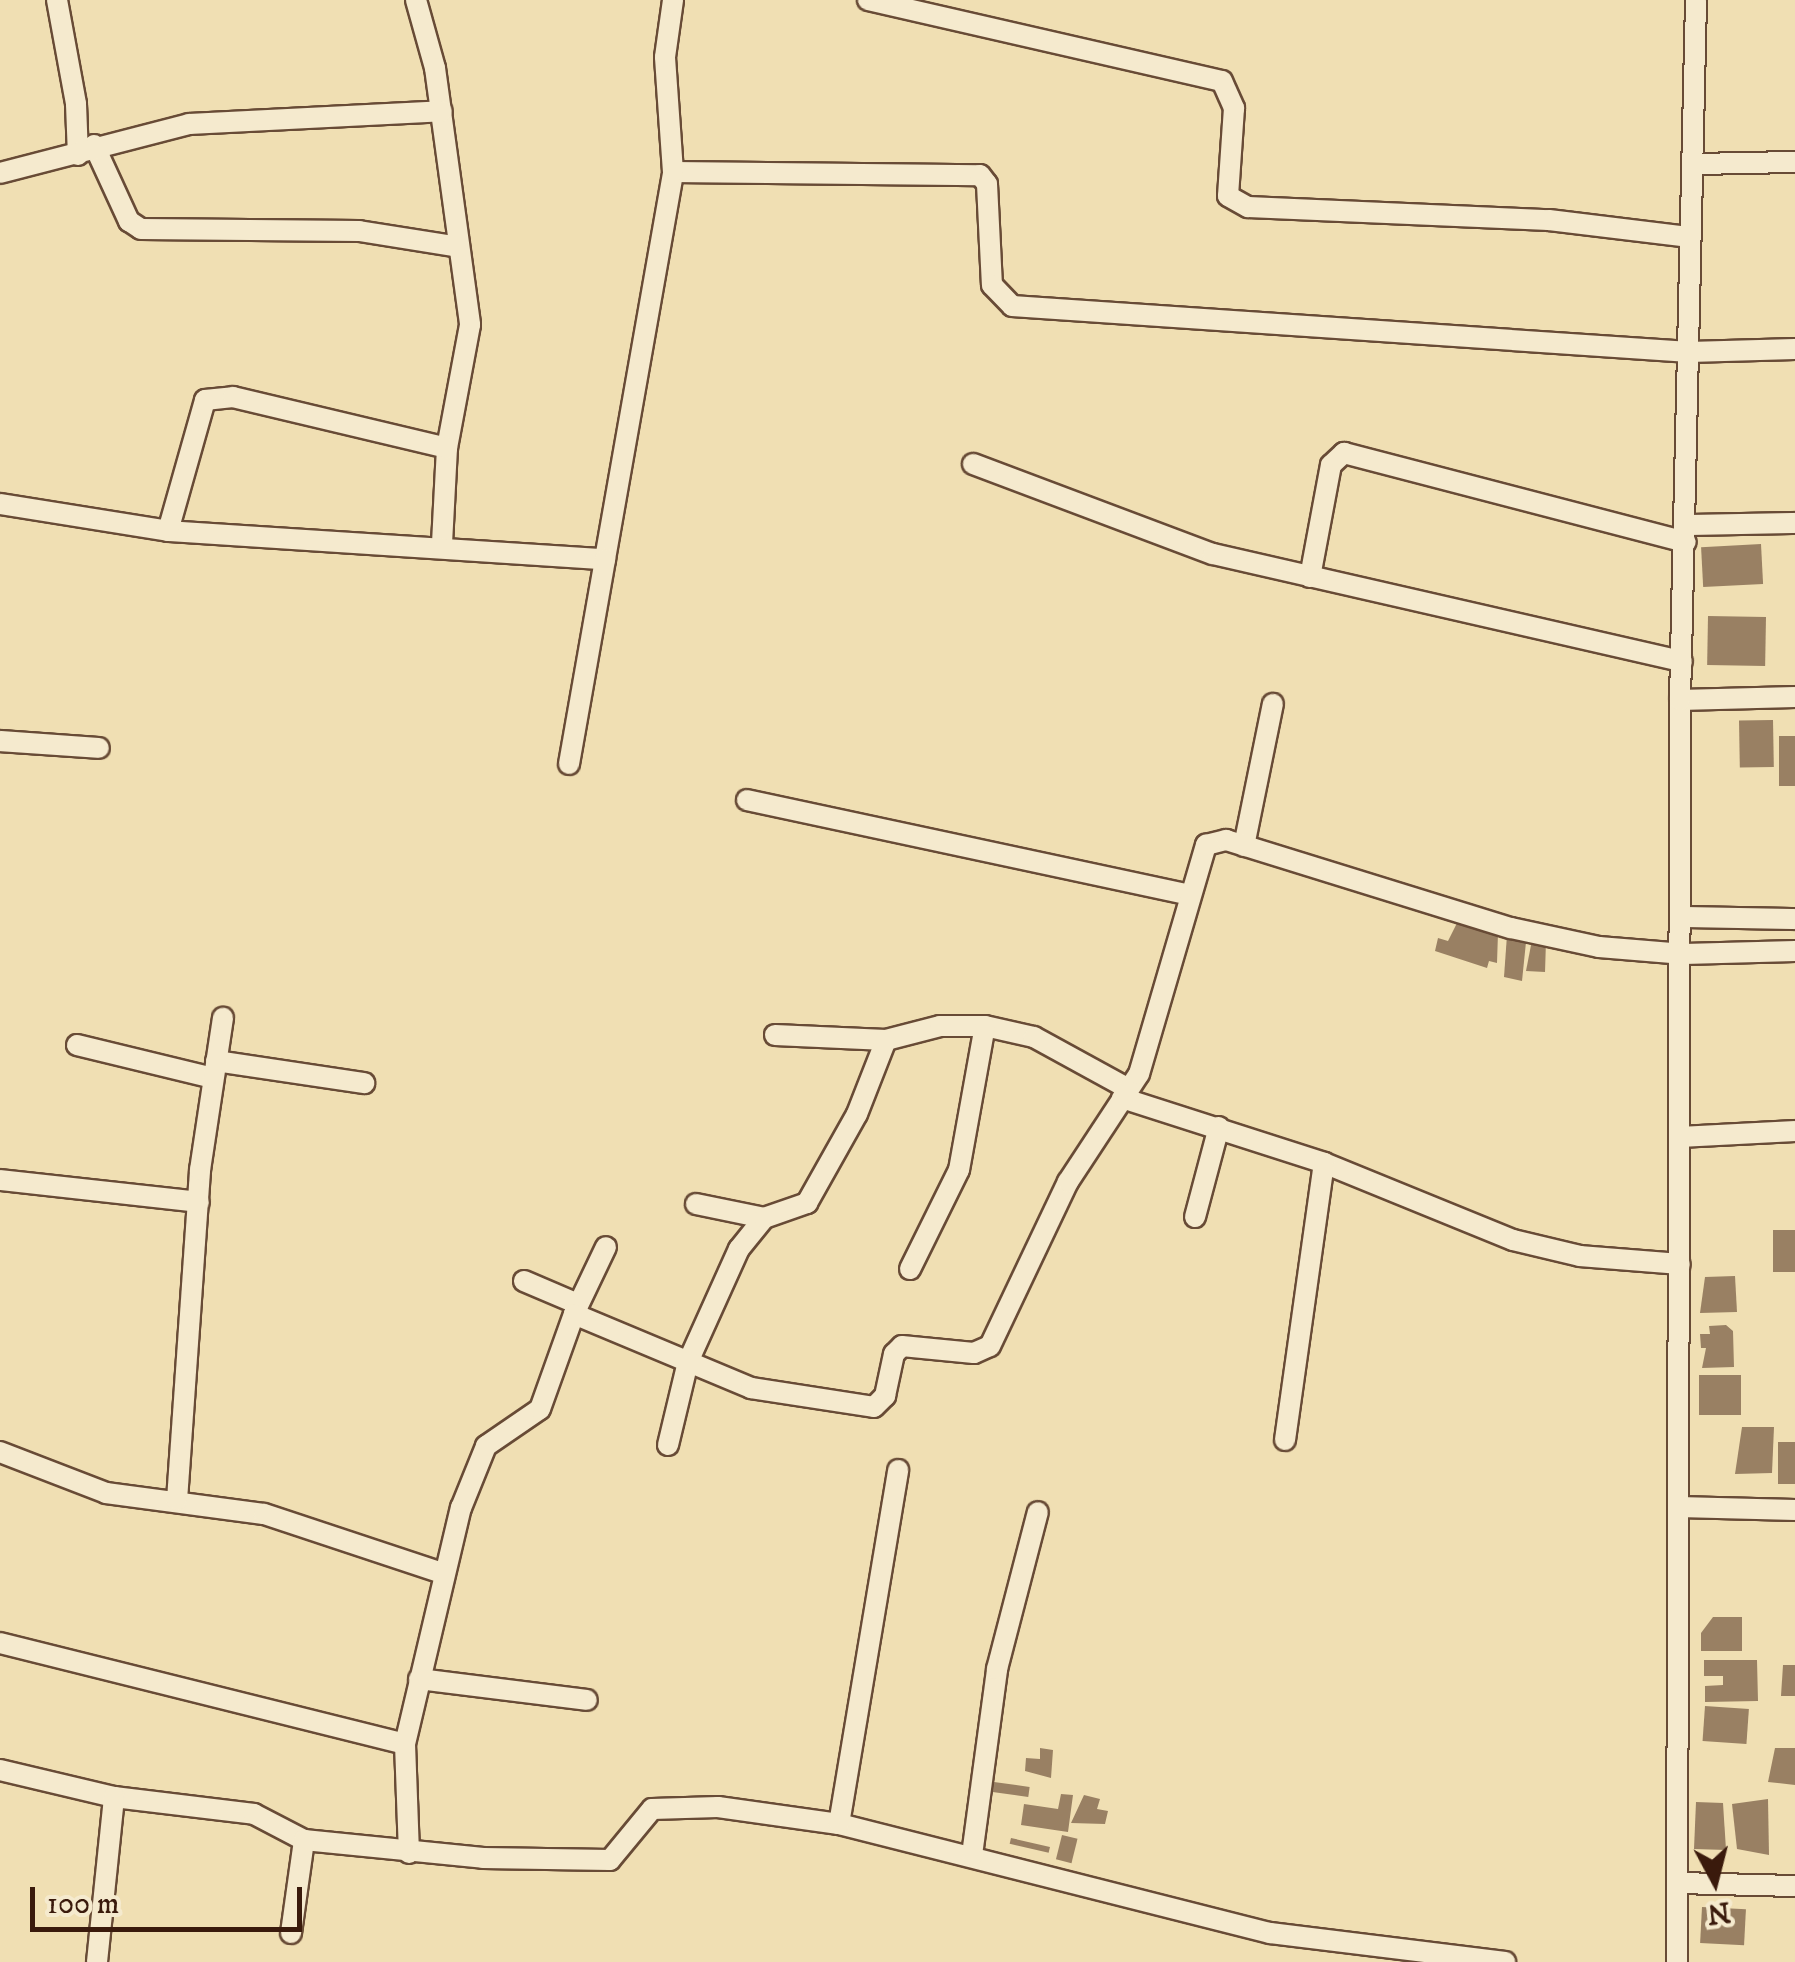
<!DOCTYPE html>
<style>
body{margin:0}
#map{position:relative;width:1795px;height:1962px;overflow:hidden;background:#f0dfb3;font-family:"IM FELL DW Pica",serif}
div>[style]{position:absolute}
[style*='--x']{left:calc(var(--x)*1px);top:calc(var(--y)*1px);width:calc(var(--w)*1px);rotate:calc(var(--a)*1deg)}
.building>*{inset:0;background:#998063;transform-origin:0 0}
.roads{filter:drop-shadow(2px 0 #684b36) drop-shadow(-2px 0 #684b36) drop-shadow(0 2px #684b36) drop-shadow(0 -2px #684b36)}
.street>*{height:20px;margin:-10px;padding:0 10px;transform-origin:10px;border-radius:10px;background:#f5eace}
span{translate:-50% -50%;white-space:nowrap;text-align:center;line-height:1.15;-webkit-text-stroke:8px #f5eace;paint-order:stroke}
.north{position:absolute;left:1665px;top:1832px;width:100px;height:100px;-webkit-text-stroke:8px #f5eace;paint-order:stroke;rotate:173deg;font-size:28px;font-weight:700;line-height:40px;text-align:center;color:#3a1a0c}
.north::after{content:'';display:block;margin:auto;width:35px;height:45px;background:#3a1a0c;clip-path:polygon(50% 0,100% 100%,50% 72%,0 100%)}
.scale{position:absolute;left:30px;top:1887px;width:272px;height:45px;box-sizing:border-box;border:5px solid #3a1a0c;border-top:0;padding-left:12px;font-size:30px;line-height:35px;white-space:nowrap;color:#3a1a0c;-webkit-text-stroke:8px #f5eace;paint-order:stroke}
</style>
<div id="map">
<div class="building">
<div style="left:1761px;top:544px;width:40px;height:60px;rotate:87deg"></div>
<div style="left:1708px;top:616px;width:58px;height:49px;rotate:1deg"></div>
<div style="left:1773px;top:720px;width:47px;height:34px;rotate:89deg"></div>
<div style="left:1779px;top:736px;width:16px;height:50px"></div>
<div style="clip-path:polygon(1457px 923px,1498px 933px,1497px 963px,1489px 961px,1487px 968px,1435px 951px,1438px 938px,1448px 941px)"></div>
<div style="clip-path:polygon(1507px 935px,1526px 942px,1522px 981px,1504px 977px)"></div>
<div style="clip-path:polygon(1532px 940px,1546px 941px,1545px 972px,1526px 971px)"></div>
<div style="left:1773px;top:1230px;width:22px;height:42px"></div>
<div style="clip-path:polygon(1735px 1276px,1737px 1312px,1700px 1313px,1705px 1277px)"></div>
<div style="clip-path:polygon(1726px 1325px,1733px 1331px,1734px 1367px,1702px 1368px,1706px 1348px,1701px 1348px,1700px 1334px,1710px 1334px,1709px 1326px)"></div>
<div style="left:1699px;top:1375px;width:42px;height:40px"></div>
<div style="clip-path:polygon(1742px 1427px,1774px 1427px,1772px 1473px,1735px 1474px)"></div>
<div style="left:1778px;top:1442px;width:17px;height:42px"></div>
<div style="clip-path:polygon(1713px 1617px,1742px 1617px,1742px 1651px,1701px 1651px,1701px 1633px)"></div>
<div style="clip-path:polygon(1704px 1660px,1757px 1660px,1758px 1701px,1705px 1702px,1705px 1686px,1723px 1685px,1723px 1676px,1704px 1676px)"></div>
<div style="clip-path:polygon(1783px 1665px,1795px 1665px,1795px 1696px,1781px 1696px)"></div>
<div style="left:1705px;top:1706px;width:44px;height:35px;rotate:4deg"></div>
<div style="clip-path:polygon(1040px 1748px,1053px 1750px,1051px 1778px,1025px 1771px,1026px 1758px,1040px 1759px)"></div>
<div style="clip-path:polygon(1775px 1748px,1795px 1748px,1795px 1785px,1768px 1782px)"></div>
<div style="left:994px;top:1782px;width:36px;height:10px;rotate:8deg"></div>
<div style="clip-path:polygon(1061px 1794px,1073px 1795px,1068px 1832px,1021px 1825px,1024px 1804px,1058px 1809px)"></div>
<div style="clip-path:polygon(1084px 1795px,1100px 1799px,1097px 1809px,1108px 1811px,1105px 1824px,1071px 1823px)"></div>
<div style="clip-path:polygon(1768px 1799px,1769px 1855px,1737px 1849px,1732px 1804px)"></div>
<div style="clip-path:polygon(1696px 1802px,1723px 1803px,1726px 1850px,1694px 1849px)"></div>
<div style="left:1062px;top:1835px;width:16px;height:25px;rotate:14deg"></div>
<div style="left:1011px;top:1838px;width:40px;height:6px;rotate:13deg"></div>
<div style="left:1702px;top:1907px;width:44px;height:36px;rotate:3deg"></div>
</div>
<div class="roads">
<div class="street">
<div style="--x:57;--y:0;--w:106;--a:79.6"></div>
<div style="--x:76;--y:104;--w:51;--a:87.8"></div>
<div style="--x:416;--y:0;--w:71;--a:74.4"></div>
<div style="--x:435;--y:68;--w:259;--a:82.2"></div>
<div style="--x:470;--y:325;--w:125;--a:100.6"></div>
<div style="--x:447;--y:448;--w:96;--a:93"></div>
<div style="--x:868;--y:0;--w:363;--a:12.9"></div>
<div style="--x:1222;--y:81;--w:30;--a:66"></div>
<div style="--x:1234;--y:108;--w:88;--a:93.9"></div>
<div style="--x:1228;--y:196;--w:23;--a:29"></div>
<div style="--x:1248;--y:207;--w:301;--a:2.5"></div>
<div style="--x:1549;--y:220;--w:142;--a:6.9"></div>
<div style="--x:94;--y:145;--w:84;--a:65.3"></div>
<div style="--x:129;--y:221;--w:14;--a:34"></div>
<div style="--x:141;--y:229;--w:218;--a:0.5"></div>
<div style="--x:359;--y:231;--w:101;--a:9.1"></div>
<div style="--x:1697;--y:164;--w:98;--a:-1.2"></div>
<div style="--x:673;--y:172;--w:307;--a:0.6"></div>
<div style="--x:980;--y:175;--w:11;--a:52"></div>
<div style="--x:987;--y:184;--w:101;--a:87.2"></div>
<div style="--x:992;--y:285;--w:29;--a:46"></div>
<div style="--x:1012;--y:306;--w:679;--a:3.89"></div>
<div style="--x:1689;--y:352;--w:106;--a:-1.6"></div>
<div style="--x:0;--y:173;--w:195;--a:-14.5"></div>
<div style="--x:189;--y:124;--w:253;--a:-2.9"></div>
<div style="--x:973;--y:464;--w:256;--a:20.6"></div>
<div style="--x:1213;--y:554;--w:481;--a:12.9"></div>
<div style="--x:0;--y:504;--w:170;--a:9.1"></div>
<div style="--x:168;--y:531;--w:438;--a:3.7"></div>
<div style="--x:605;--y:559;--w:393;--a:-80"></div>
<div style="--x:673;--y:172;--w:115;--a:-94"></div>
<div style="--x:665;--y:57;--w:58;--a:-82"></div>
<div style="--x:1687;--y:525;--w:108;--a:-1.1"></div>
<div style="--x:168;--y:531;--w:136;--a:-74.2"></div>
<div style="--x:205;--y:400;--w:28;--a:-6"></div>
<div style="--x:233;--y:397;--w:220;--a:13.4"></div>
<div style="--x:1310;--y:577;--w:114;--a:-79.4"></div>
<div style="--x:1331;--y:465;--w:18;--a:-43"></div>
<div style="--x:1344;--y:453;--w:353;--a:14.6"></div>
<div style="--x:1680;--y:700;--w:115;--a:-1.5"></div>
<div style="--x:0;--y:741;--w:99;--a:4"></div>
<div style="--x:569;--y:764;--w:208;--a:-80"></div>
<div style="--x:747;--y:800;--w:453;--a:12.1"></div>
<div style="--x:1244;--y:846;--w:145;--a:-78.5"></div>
<div style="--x:1682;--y:917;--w:113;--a:1"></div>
<div style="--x:775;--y:1035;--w:111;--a:2.6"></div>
<div style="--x:886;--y:1040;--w:56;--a:-14.5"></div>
<div style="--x:940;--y:1026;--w:45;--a:0"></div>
<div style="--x:985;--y:1026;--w:50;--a:12.7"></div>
<div style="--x:1034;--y:1037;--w:108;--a:28.7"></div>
<div style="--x:77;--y:1045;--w:140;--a:13.6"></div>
<div style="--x:216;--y:1061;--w:150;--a:8.5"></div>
<div style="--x:1122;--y:1098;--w:212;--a:17.8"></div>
<div style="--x:1324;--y:1163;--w:204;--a:22.2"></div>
<div style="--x:1513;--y:1240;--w:69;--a:13.4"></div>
<div style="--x:1580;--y:1256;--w:100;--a:4.6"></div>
<div style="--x:1680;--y:1137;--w:115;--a:-3"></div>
<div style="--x:0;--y:1180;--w:200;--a:6.3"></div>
<div style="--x:696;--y:1204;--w:69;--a:11.6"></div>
<div style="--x:1195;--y:1217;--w:93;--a:-75.1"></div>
<div style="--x:910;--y:1269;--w:110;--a:-63.7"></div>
<div style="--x:959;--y:1170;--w:146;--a:-79.8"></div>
<div style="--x:524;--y:1281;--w:59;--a:23.1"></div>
<div style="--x:574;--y:1314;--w:74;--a:-64.5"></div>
<div style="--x:1285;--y:1440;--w:280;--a:-82"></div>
<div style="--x:668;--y:1445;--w:85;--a:-76.5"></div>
<div style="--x:688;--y:1362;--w:124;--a:-65.7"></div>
<div style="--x:739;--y:1249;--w:40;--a:-51"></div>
<div style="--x:764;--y:1218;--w:46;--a:-19.2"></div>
<div style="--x:807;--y:1203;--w:102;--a:-60.7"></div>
<div style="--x:857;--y:1114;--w:79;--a:-68.6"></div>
<div style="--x:0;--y:1452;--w:114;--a:21.1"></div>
<div style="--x:106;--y:1493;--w:159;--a:7.6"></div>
<div style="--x:264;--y:1514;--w:188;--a:18.3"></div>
<div style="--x:177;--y:1500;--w:331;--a:-86"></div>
<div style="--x:200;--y:1170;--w:154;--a:-81.4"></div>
<div style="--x:1679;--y:1507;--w:116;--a:1.5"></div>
<div style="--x:0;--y:1643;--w:417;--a:14"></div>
<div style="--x:419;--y:1679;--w:169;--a:7.1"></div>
<div style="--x:0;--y:1770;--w:117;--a:13.3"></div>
<div style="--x:114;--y:1797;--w:141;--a:6.9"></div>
<div style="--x:254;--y:1814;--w:56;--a:27.5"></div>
<div style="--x:304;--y:1840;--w:180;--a:5.7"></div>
<div style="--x:483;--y:1858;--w:127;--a:0.9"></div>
<div style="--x:610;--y:1860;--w:66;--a:-50.5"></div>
<div style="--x:652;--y:1809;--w:66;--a:-1.7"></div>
<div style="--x:718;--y:1807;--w:122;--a:8"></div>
<div style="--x:839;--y:1824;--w:445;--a:14.2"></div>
<div style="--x:1270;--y:1933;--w:237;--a:7"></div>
<div style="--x:839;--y:1824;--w:359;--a:-80.5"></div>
<div style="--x:409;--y:1853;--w:109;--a:-92.1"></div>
<div style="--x:405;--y:1744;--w:243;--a:-76.7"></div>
<div style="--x:461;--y:1508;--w:67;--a:-68"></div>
<div style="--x:486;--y:1446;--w:65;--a:-34.4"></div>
<div style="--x:540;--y:1409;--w:101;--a:-70.3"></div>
<div style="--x:574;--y:1314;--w:192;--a:22.7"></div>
<div style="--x:751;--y:1388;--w:124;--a:8.8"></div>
<div style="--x:874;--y:1407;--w:16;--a:-45"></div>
<div style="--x:885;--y:1396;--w:43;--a:-77.9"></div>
<div style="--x:894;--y:1354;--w:11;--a:-45"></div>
<div style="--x:902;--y:1346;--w:72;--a:5.6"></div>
<div style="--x:974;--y:1353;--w:17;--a:-24"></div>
<div style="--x:990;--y:1346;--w:182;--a:-64.6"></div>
<div style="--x:1068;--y:1182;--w:129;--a:-56.7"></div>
<div style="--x:1139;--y:1074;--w:239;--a:-73.7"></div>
<div style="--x:1206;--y:845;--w:21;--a:-14"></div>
<div style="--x:1226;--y:840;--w:298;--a:17.2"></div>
<div style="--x:1511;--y:928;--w:90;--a:12.2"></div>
<div style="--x:1599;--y:947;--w:85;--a:4.7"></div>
<div style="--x:1684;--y:954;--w:111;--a:-1.5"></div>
<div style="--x:972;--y:1855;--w:188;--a:-82.3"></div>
<div style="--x:997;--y:1669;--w:162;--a:-75.4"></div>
<div style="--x:1679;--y:1883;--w:116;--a:1.5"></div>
<div style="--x:291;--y:1933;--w:94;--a:-82"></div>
<div style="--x:97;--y:1962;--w:166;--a:-84.1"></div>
<div style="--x:1677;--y:1962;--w:1262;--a:-89.86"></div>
<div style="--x:1680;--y:700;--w:700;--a:-88.69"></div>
</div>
</div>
<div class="north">N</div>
<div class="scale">100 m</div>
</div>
